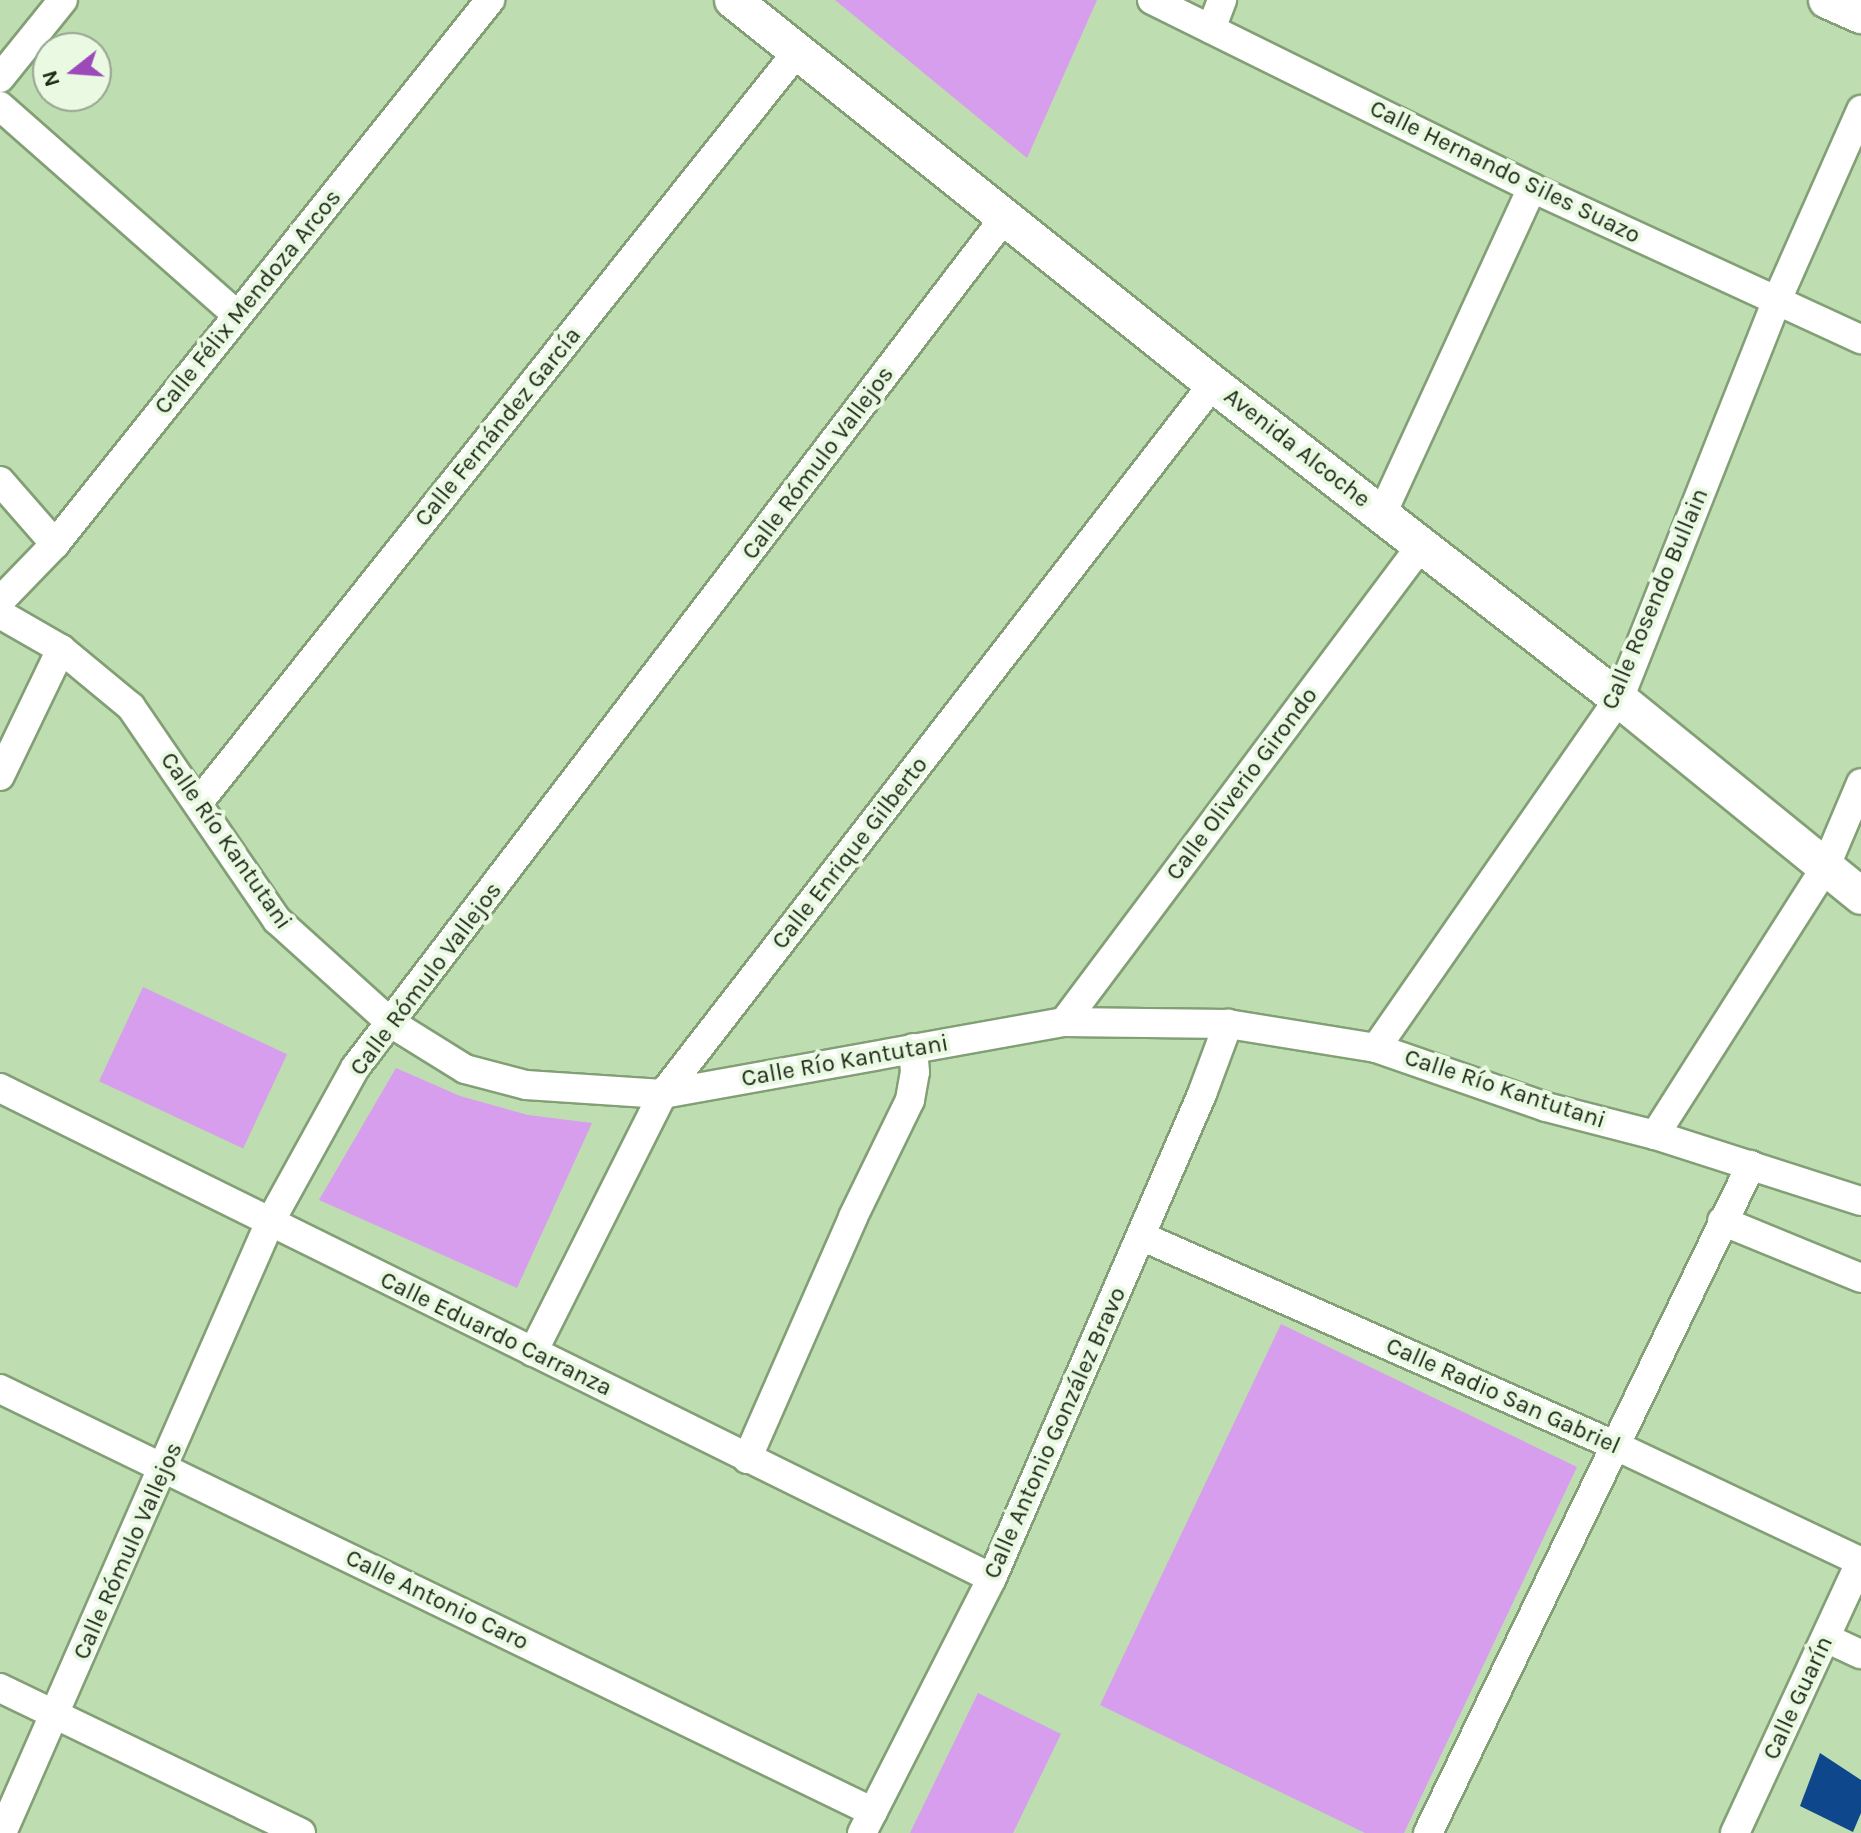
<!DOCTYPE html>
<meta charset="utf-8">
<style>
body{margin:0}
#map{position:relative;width:1861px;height:1833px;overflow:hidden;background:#beddb1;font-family:Karla,sans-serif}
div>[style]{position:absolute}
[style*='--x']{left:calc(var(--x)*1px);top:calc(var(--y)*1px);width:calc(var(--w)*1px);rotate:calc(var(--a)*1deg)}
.green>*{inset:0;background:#d79eed;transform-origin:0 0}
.building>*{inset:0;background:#0e478b}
.roads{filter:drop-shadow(2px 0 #829f75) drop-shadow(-2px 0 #829f75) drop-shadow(0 2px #829f75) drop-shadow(0 -2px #829f75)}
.minor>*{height:28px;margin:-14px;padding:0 14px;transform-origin:14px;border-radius:14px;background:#fff}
.tertiary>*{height:36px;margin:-18px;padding:0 18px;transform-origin:18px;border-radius:18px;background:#fff}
span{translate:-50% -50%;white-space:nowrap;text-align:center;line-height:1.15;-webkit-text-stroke:8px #e9f9e2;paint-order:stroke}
.street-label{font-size:24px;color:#1d2817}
.north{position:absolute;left:32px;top:32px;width:80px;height:80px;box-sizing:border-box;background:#e9f9e2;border:2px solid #97a591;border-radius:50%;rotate:253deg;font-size:22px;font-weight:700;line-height:32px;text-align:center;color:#1d2817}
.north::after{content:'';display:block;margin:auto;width:28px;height:36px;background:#9c4aba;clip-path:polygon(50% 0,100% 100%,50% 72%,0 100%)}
</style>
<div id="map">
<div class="green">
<div style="clip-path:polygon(835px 0,1097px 0,1027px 158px)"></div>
<div style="left:143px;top:987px;width:159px;height:104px;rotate:25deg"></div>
<div style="clip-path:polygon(396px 1068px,460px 1096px,528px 1115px,592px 1123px,517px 1288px,319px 1200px)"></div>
<div style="clip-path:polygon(1281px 1324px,1577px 1467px,1404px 1833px,1365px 1833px,1100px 1705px)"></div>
<div style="clip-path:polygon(978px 1693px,1061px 1734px,1013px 1833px,910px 1833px)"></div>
</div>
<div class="building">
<div style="clip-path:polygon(1820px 1753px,1861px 1780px,1861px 1813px,1853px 1832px,1800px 1806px)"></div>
</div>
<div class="roads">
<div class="minor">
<div style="--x:1152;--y:0;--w:424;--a:26.3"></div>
<div style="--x:1532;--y:188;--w:362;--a:24.7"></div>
<div style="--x:1211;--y:29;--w:31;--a:-69"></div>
<div style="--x:0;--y:78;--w:100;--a:-51.1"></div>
<div style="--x:0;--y:106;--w:316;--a:41.4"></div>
<div style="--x:0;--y:481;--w:84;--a:48.9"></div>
<div style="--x:1382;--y:514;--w:359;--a:-65.3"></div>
<div style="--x:0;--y:601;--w:79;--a:-46"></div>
<div style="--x:55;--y:544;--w:697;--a:-51.35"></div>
<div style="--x:0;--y:614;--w:70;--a:29.8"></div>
<div style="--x:61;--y:649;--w:91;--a:39.6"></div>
<div style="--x:131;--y:707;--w:258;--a:55.6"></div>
<div style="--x:277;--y:920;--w:154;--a:42.1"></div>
<div style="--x:391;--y:1023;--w:87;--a:31.9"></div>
<div style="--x:465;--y:1069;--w:63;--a:14.7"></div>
<div style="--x:526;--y:1085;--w:137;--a:3.8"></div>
<div style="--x:663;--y:1094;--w:407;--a:-10.2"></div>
<div style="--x:1064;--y:1022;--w:164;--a:0.7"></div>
<div style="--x:1228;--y:1024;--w:150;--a:9.2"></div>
<div style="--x:1376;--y:1048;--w:180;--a:19.1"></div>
<div style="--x:1546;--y:1107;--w:113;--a:14.4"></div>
<div style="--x:1655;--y:1135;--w:216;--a:17.8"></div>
<div style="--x:0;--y:776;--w:141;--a:-64.3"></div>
<div style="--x:199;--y:802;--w:959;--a:-51.43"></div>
<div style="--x:1064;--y:1022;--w:594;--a:-53.15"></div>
<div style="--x:1376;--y:1048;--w:425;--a:-55.2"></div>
<div style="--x:1619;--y:699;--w:429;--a:-68.4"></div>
<div style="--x:1777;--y:300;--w:208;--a:-66.1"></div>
<div style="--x:0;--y:1088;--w:1106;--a:26.29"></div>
<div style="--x:1655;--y:1135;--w:317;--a:-57.5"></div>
<div style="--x:1825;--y:868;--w:92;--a:-67"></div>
<div style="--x:1722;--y:1221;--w:150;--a:22.3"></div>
<div style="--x:1141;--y:1236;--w:517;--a:23.84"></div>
<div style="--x:1614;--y:1445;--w:273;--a:25.3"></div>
<div style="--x:533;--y:1352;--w:289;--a:-63.3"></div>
<div style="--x:663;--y:1094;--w:898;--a:-52.24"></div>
<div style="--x:0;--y:1389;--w:970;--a:25.85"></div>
<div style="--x:747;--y:1459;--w:264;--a:-66.3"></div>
<div style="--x:853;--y:1217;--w:130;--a:-64"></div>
<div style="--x:910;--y:1100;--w:28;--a:-80"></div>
<div style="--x:915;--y:1072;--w:24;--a:-95"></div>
<div style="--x:1826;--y:1638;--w:38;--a:25"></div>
<div style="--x:0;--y:1688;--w:334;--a:25.7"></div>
<div style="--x:2;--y:1833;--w:667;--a:-66.32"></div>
<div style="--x:270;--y:1222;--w:176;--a:-61.1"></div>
<div style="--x:355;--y:1068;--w:1071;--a:-52.63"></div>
<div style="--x:862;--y:1833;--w:286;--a:-63"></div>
<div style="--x:992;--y:1578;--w:528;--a:-66.54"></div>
<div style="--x:1202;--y:1094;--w:75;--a:-69.6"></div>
<div style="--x:1428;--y:1833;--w:742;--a:-64.19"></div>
<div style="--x:1735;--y:1833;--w:298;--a:-65.2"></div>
</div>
<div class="tertiary">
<div style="--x:733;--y:0;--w:615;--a:38.66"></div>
<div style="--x:1213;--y:384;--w:514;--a:37.81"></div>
<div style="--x:1619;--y:699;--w:312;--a:39.1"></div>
<div style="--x:1827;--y:0;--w:37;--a:24"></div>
</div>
</div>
<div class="street-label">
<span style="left:1505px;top:172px;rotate:26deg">Calle Hernando Siles Suazo</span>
<span style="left:248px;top:302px;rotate:-51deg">Calle Félix Mendoza Arcos</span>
<span style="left:498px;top:427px;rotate:-51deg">Calle Fernández García</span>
<span style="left:1297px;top:448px;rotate:38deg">Avenida Alcoche</span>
<span style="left:818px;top:463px;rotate:-53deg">Calle Rómulo Vallejos</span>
<span style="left:1655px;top:599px;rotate:-67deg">Calle Rosendo Bullain</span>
<span style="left:1242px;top:784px;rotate:-53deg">Calle Oliverio Girondo</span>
<span style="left:226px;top:841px;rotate:55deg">Calle Río Kantutani</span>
<span style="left:850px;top:853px;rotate:-52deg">Calle Enrique Gilberto</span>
<span style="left:426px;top:979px;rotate:-53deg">Calle Rómulo Vallejos</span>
<span style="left:845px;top:1061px;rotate:-10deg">Calle Río Kantutani</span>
<span style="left:1505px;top:1089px;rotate:18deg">Calle Río Kantutani</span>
<span style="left:496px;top:1334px;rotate:26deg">Calle Eduardo Carranza</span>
<span style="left:1503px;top:1396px;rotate:24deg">Calle Radio San Gabriel</span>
<span style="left:1055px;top:1433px;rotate:-66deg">Calle Antonio González Bravo</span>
<span style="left:128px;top:1551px;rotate:-66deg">Calle Rómulo Vallejos</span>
<span style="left:437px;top:1600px;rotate:26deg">Calle Antonio Caro</span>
<span style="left:1798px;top:1698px;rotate:-65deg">Calle Guarín</span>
</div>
<div class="north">N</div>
</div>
